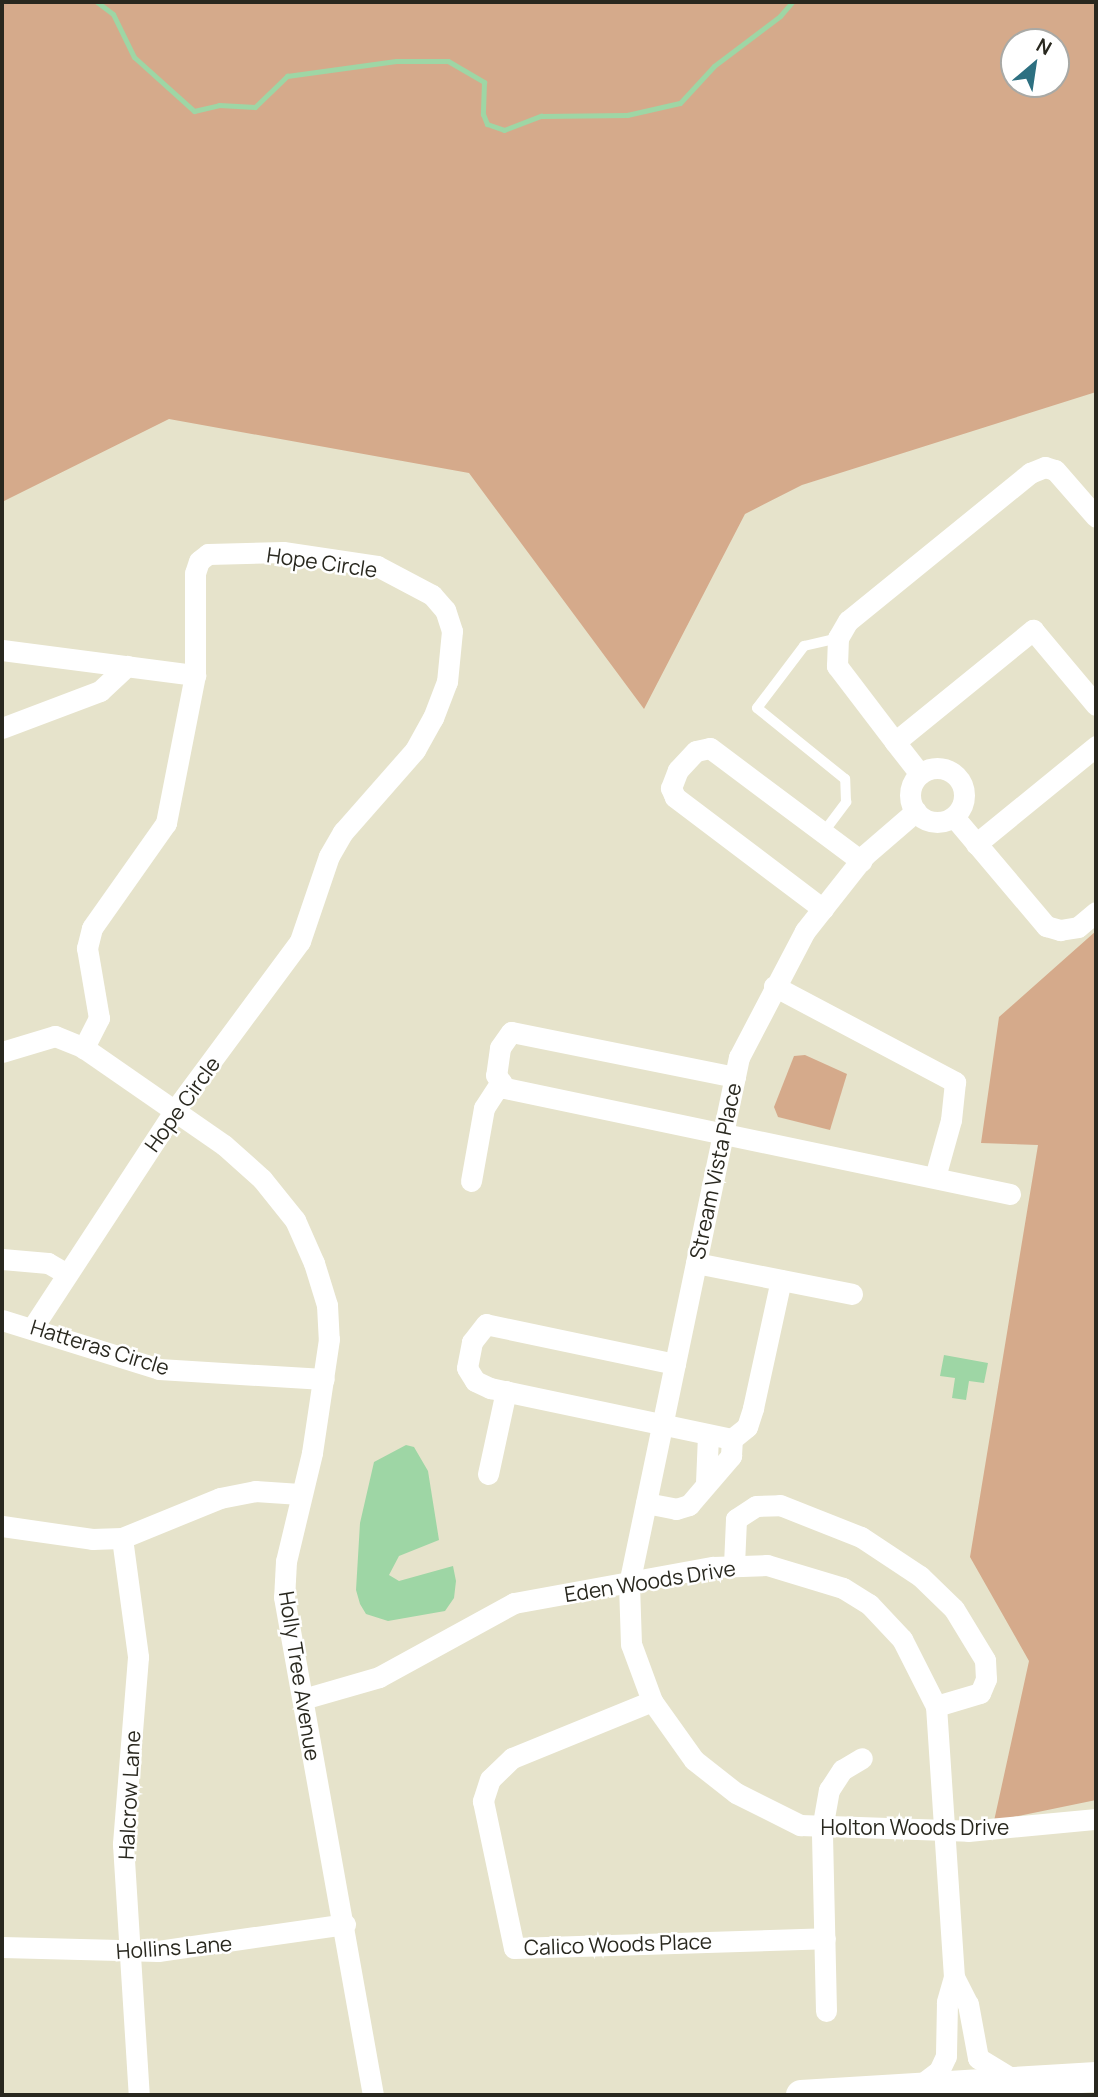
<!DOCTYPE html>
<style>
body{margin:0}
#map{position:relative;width:1098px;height:2097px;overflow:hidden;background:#e6e3cb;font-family:Manrope,sans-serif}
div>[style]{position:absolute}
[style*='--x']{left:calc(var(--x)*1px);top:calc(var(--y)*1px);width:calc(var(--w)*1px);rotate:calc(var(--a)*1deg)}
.green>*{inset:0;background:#d5aa8b}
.water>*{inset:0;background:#9ed6a5}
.stream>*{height:5px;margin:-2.5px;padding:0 2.5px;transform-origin:2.5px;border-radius:2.5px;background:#9ed6a5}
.service>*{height:10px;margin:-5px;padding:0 5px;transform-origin:5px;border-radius:5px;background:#fff}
.minor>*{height:21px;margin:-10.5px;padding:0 10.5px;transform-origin:10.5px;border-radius:10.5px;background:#fff}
.minor>.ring{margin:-10.5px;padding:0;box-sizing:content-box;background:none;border:21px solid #fff;border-radius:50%}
.secondary>*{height:30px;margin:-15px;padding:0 15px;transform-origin:15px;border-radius:15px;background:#fff}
span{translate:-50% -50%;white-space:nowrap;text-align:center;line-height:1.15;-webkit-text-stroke:5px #fff;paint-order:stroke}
.street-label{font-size:21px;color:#29281f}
.frame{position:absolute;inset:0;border:4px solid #29281f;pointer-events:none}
.north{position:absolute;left:1000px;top:28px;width:70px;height:70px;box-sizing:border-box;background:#fff;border:2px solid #a9a9a5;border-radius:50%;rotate:29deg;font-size:19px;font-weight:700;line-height:28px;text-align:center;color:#29281f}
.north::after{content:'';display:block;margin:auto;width:24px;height:32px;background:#2d7081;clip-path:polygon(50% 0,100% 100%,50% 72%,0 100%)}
</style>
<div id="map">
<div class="green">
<div style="clip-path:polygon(evenodd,2px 2px,1096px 2px,1096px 392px,802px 485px,745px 514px,644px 709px,469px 473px,169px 419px,2px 502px,2px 2px,1014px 42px,1056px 42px,1056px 84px,1014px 84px,1014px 42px)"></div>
<div style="clip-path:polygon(1096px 931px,1096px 1800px,994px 1821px,1029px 1661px,970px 1557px,1038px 1145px,981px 1143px,999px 1017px)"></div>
<div style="clip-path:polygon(805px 1055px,847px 1074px,830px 1130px,778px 1117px,774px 1107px,794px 1056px)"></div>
</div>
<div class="water">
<div style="clip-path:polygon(944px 1355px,988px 1363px,984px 1383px,969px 1381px,966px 1400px,952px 1398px,955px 1378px,940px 1376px)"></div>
<div style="clip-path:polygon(406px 1445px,414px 1447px,428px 1471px,439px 1540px,399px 1556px,389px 1575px,399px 1581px,453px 1566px,456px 1581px,454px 1598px,445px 1611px,388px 1621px,366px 1614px,360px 1604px,356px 1590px,360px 1523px,374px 1462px)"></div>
</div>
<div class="stream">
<div style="--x:97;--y:2;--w:20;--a:37"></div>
<div style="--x:113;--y:14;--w:48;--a:64"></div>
<div style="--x:134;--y:57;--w:81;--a:42"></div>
<div style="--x:194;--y:111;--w:26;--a:-13"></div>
<div style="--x:219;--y:105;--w:36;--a:3"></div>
<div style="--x:255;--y:107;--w:45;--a:-44.1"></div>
<div style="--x:287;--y:76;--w:110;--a:-7.8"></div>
<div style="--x:396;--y:61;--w:52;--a:0"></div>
<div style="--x:448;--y:61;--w:42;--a:30.3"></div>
<div style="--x:484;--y:82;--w:32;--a:92"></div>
<div style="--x:483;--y:114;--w:11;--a:68"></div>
<div style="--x:487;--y:124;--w:18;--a:19"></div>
<div style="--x:504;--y:130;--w:40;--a:-21"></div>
<div style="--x:541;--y:116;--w:86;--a:-0.7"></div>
<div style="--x:627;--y:115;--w:54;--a:-12.8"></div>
<div style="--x:680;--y:103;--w:50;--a:-47.4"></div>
<div style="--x:714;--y:66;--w:83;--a:-37.1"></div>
<div style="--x:780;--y:16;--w:18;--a:-49"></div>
</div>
<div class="service">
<div style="--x:823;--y:833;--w:39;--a:-53"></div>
<div style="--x:846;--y:802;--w:23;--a:-92"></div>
<div style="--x:845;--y:779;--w:113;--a:-141.1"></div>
<div style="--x:757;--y:708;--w:78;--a:-52.8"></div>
<div style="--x:804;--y:646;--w:35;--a:-13"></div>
</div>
<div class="minor">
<div style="--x:2;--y:650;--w:195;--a:7.4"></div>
<div style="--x:2;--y:728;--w:105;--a:-20.7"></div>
<div style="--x:100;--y:691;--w:37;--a:-43"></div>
<div style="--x:895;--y:742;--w:96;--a:-127.3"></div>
<div style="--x:837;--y:666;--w:28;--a:-88"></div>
<div style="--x:838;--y:638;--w:20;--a:-60"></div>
<div style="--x:848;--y:621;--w:235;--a:-39.1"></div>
<div style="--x:1030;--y:473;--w:16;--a:-22"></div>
<div style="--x:1045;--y:467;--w:10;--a:17"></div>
<div style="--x:1055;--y:470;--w:62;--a:48.9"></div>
<div class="ring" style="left:910px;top:768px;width:33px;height:33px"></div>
<div style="--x:920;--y:774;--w:41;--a:-128"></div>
<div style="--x:895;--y:742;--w:178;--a:-39.1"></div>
<div style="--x:1033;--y:630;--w:98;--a:50"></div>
<div style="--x:916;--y:811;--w:67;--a:139.2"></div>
<div style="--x:865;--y:855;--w:97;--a:128.3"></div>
<div style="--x:805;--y:931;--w:142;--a:117.6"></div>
<div style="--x:739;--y:1057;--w:538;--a:101.79"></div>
<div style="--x:629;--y:1584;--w:60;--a:88.1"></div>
<div style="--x:631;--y:1644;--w:61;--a:69.8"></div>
<div style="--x:652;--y:1701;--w:72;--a:54.6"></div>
<div style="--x:694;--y:1760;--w:53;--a:38.2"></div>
<div style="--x:736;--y:1793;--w:72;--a:26.6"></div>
<div style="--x:800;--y:1825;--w:168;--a:2"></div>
<div style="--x:968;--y:1831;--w:129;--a:-5.4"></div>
<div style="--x:954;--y:817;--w:143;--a:49.8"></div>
<div style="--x:1046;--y:926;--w:15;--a:16"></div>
<div style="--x:1060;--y:930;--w:18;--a:-9"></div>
<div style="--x:1078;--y:927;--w:23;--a:-40"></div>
<div style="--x:976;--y:844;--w:155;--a:-39.2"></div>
<div style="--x:823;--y:909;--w:186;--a:-142.9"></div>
<div style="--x:675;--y:797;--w:10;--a:-114"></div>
<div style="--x:671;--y:788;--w:19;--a:-69"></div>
<div style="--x:678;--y:770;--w:26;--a:-47"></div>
<div style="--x:696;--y:751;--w:14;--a:-12"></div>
<div style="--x:710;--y:748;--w:189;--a:36.8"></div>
<div style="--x:774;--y:986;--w:205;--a:27.9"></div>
<div style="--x:955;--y:1082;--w:38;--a:96"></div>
<div style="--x:951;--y:1120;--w:59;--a:105.7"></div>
<div style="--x:2;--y:1052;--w:55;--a:-16.8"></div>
<div style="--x:55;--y:1036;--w:31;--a:22"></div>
<div style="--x:84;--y:1048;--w:170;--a:34.7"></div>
<div style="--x:224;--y:1145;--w:51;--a:41.8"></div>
<div style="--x:262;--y:1179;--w:53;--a:51.2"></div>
<div style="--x:295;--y:1220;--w:47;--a:66.2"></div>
<div style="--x:314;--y:1263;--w:44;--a:72.8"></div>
<div style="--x:327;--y:1305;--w:34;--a:87"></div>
<div style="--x:329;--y:1339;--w:115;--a:98.5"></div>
<div style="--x:312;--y:1453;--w:111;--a:103.5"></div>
<div style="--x:286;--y:1561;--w:36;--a:93"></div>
<div style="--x:284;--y:1597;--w:506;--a:79.87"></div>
<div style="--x:735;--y:1077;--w:228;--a:-168.6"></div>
<div style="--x:511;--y:1032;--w:19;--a:125"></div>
<div style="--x:500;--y:1048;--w:27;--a:98"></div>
<div style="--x:496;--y:1075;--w:16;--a:55"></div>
<div style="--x:505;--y:1088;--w:516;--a:11.85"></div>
<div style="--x:471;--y:1181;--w:74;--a:-79.9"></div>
<div style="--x:484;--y:1108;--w:31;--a:-57"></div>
<div style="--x:2;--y:1259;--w:46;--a:5"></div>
<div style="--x:48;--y:1263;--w:20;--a:30"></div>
<div style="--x:696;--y:1263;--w:159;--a:11.2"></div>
<div style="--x:2;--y:1320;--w:164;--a:17.3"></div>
<div style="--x:159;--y:1369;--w:165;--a:3.5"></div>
<div style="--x:33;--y:1327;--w:259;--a:-56.8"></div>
<div style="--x:175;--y:1110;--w:210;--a:-53.5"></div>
<div style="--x:300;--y:941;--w:90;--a:-71.2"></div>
<div style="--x:329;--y:856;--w:28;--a:-60"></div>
<div style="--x:343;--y:832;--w:109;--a:-48.7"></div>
<div style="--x:415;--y:750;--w:37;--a:-61"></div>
<div style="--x:433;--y:718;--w:39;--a:-69"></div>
<div style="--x:447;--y:682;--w:51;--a:-84.4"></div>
<div style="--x:452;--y:631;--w:22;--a:-108"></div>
<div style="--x:445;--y:610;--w:20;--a:-131"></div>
<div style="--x:432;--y:595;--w:62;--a:-152.2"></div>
<div style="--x:377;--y:566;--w:95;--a:-171.5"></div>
<div style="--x:283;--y:552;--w:75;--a:178.5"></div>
<div style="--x:208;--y:554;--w:11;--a:142"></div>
<div style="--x:199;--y:561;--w:13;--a:108"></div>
<div style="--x:195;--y:573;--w:102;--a:90"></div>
<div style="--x:195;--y:675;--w:151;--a:101.1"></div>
<div style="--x:166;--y:823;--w:128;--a:125.2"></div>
<div style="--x:92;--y:928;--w:21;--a:104"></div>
<div style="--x:87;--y:948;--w:71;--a:80.3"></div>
<div style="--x:99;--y:1018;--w:34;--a:117"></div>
<div style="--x:675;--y:1364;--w:193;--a:-168.1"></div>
<div style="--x:486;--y:1324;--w:23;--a:128"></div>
<div style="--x:472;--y:1342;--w:26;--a:101"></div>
<div style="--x:467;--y:1368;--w:15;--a:58"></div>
<div style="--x:475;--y:1381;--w:17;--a:25"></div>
<div style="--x:490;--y:1388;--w:247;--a:11.9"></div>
<div style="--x:488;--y:1474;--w:85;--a:-77.8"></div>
<div style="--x:706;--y:1483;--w:48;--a:-87.6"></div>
<div style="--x:646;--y:1503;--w:31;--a:11"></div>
<div style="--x:676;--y:1509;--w:14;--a:-17"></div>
<div style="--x:689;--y:1505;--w:65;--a:-49.4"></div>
<div style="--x:731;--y:1456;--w:17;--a:-87"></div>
<div style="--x:732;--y:1439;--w:19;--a:-39"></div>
<div style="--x:747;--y:1427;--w:20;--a:-72"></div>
<div style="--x:753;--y:1408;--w:131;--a:-77.7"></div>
<div style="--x:2;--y:1526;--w:91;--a:8.2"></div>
<div style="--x:92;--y:1539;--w:30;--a:-2"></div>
<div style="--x:122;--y:1538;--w:106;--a:-22.2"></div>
<div style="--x:220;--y:1498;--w:36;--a:-11"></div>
<div style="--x:255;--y:1491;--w:45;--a:3.8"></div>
<div style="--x:122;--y:1538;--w:120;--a:82.3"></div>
<div style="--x:138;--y:1657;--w:188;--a:94.6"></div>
<div style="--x:123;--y:1844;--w:252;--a:86.4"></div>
<div style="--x:734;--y:1565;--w:46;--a:-87.5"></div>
<div style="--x:736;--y:1519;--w:24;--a:-33"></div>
<div style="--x:756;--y:1506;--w:24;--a:-2"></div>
<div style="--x:780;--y:1505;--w:87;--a:21.6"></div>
<div style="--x:861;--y:1537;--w:71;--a:33.5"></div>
<div style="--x:920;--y:1576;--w:47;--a:44.1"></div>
<div style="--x:954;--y:1609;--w:60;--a:58.7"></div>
<div style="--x:985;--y:1660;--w:19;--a:87"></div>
<div style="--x:986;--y:1679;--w:15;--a:113"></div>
<div style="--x:980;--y:1693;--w:46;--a:163.5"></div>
<div style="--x:303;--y:1699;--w:79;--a:-16.1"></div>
<div style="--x:379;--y:1677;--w:154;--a:-28.7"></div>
<div style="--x:514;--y:1603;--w:202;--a:-10.3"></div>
<div style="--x:713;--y:1567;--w:54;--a:-2.1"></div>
<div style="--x:767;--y:1565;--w:79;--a:16.8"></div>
<div style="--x:843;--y:1588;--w:31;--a:32"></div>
<div style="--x:869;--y:1604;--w:48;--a:46.7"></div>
<div style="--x:902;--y:1639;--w:75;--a:63.1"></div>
<div style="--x:936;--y:1706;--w:272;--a:86.2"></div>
<div style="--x:954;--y:1977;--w:26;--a:106"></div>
<div style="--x:947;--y:2002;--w:54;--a:91.1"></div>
<div style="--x:946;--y:2056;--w:17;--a:115"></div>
<div style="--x:939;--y:2071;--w:26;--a:143"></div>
<div style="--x:652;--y:1701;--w:151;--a:157.8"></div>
<div style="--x:512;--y:1758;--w:30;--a:136"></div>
<div style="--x:490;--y:1779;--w:23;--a:108"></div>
<div style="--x:483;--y:1801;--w:150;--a:78.1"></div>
<div style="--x:514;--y:1948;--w:311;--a:-1.8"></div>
<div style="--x:2;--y:1947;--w:156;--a:1.5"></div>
<div style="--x:158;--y:1951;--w:189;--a:-8.2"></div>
<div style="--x:954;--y:1977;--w:30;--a:63"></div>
<div style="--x:968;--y:2004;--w:55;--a:79.5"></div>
<div style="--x:978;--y:2058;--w:44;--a:31.2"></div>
<div style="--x:826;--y:2011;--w:182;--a:-91.3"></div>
<div style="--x:822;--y:1829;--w:40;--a:-80"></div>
<div style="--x:829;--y:1790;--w:24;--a:-57"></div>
<div style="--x:842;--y:1770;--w:23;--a:-31"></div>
</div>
<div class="secondary">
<div style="--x:801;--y:2095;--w:296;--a:-3.5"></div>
</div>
<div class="street-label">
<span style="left:322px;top:562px;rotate:8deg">Hope Circle</span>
<span style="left:182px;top:1104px;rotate:-54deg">Hope Circle</span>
<span style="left:715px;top:1171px;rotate:-78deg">Stream Vista Place</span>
<span style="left:100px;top:1347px;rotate:17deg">Hatteras Circle</span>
<span style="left:650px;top:1581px;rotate:-9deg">Eden Woods Drive</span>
<span style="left:300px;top:1676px;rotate:81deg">Holly Tree Avenue</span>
<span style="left:129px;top:1795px;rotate:-87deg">Halcrow Lane</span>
<span style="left:915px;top:1827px">Holton Woods Drive</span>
<span style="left:618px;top:1944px;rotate:-2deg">Calico Woods Place</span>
<span style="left:174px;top:1947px;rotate:-4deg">Hollins Lane</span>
</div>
<div class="frame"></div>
<div class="north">N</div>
</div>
